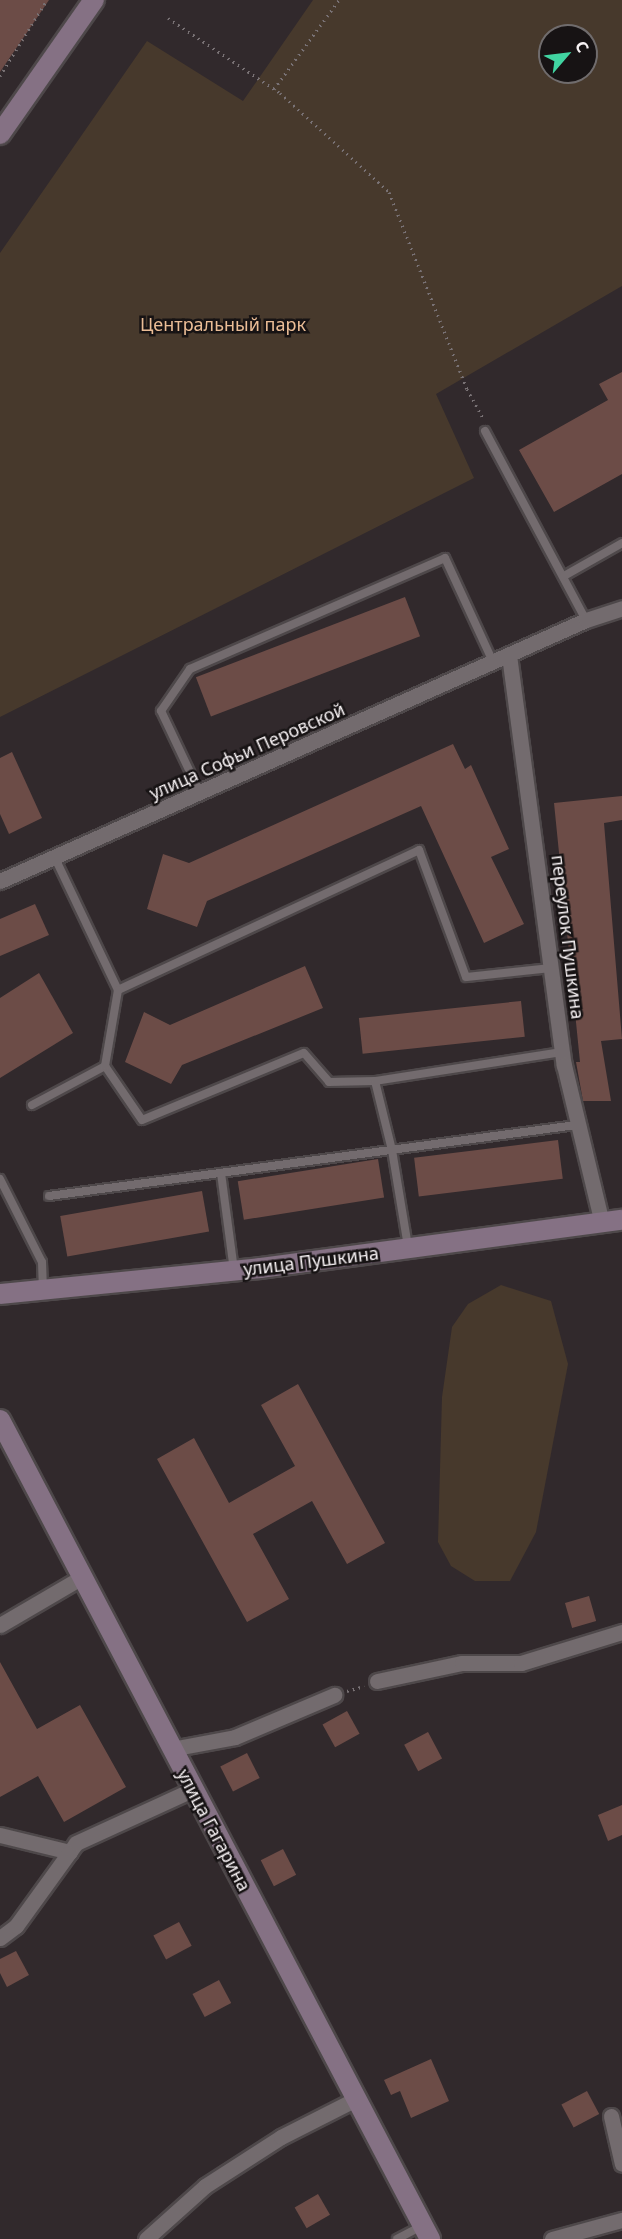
<!DOCTYPE html>
<meta charset="utf-8">
<style>
body{margin:0}
#map{position:relative;width:622px;height:2239px;overflow:hidden;background:#31292c;font-family:"Noto Sans",sans-serif}
div>[style]{position:absolute}
[style*='--x']{left:calc(var(--x)*1px);top:calc(var(--y)*1px);width:calc(var(--w)*1px);rotate:calc(var(--a)*1deg)}
.green>*{inset:0;background:#47392c}
.building>*{inset:0;background:#6c4c47;transform-origin:0 0}
.path>*{height:3px;margin-top:-1.5px;transform-origin:0;background:repeating-linear-gradient(90deg,#797275 0 1.5px,transparent 0 6px)}
.roads{filter:drop-shadow(2px 0 #4e484a) drop-shadow(-2px 0 #4e484a) drop-shadow(0 2px #4e484a) drop-shadow(0 -2px #4e484a)}
.lane>*{height:8px;margin:-4px;padding:0 4px;transform-origin:4px;border-radius:4px;background:#736b6e}
.street>*{height:15px;margin:-7.5px;padding:0 7.5px;transform-origin:7.5px;border-radius:7.5px;background:#736b6e}
.secondary>*{height:20px;margin:-10px;padding:0 10px;transform-origin:10px;border-radius:10px;background:#857184}
span{translate:-50% -50%;white-space:nowrap;text-align:center;line-height:1.15;-webkit-text-stroke:5px #171314;paint-order:stroke}
.park-label{font-size:18px;color:#ebbd96}
.street-label{font-size:18px;color:#f6f1f3}
.north{position:absolute;left:538px;top:24px;width:60px;height:60px;box-sizing:border-box;background:#171314;border:2px solid #706c6d;border-radius:50%;rotate:62deg;font-size:16px;font-weight:700;line-height:24px;text-align:center;color:#f6f1f3}
.north::after{content:'';display:block;margin:auto;width:21px;height:27px;background:#41d4a1;clip-path:polygon(50% 0,100% 100%,50% 72%,0 100%)}
</style>
<div id="map">
<div class="green">
<div style="clip-path:polygon(evenodd,313px 0,622px 0,622px 286px,436px 394px,474px 478px,0 717px,0 253px,147px 41px,243px 101px,313px 0,550px 36px,586px 36px,586px 72px,550px 72px,550px 36px)"></div>
<div style="clip-path:polygon(501px 1285px,551px 1301px,568px 1364px,536px 1532px,510px 1581px,475px 1581px,451px 1566px,438px 1542px,442px 1397px,452px 1327px,468px 1304px)"></div>
</div>
<div class="building">
<div style="clip-path:polygon(0 0,49px 0,0 72px)"></div>
<div style="clip-path:polygon(622px 372px,622px 474px,554px 512px,519px 450px,608px 400px,599px 384px)"></div>
<div style="left:405px;top:597px;width:42px;height:224px;rotate:69deg"></div>
<div style="clip-path:polygon(453px 744px,465px 769px,471px 765px,509px 849px,491px 857px,524px 924px,484px 943px,421px 806px,207px 901px,197px 927px,147px 909px,163px 854px,189px 863px)"></div>
<div style="clip-path:polygon(12px 752px,42px 818px,9px 834px,0 814px,0 758px)"></div>
<div style="clip-path:polygon(622px 796px,622px 820px,604px 823px,622px 1039px,601px 1041px,611px 1101px,583px 1101px,576px 1062px,580px 1062px,554px 803px)"></div>
<div style="clip-path:polygon(35px 904px,49px 935px,0 956px,0 919px)"></div>
<div style="clip-path:polygon(305px 966px,323px 1008px,182px 1065px,171px 1084px,125px 1062px,144px 1012px,170px 1025px)"></div>
<div style="clip-path:polygon(39px 973px,73px 1033px,0 1078px,0 998px)"></div>
<div style="left:521px;top:1001px;width:36px;height:163px;rotate:84deg"></div>
<div style="left:558px;top:1140px;width:39px;height:145px;rotate:83deg"></div>
<div style="left:378px;top:1159px;width:39px;height:142px;rotate:81deg"></div>
<div style="left:202px;top:1191px;width:41px;height:144px;rotate:80deg"></div>
<div style="clip-path:polygon(298px 1384px,385px 1543px,347px 1564px,312px 1501px,253px 1534px,289px 1599px,247px 1622px,157px 1459px,194px 1438px,229px 1503px,295px 1466px,261px 1405px)"></div>
<div style="left:589px;top:1596px;width:26px;height:25px;rotate:74deg"></div>
<div style="clip-path:polygon(0 1662px,37px 1729px,80px 1705px,126px 1787px,64px 1822px,38px 1776px,0 1797px)"></div>
<div style="left:347px;top:1711px;width:26px;height:28px;rotate:61deg"></div>
<div style="left:428px;top:1732px;width:30px;height:27px;rotate:62deg"></div>
<div style="left:247px;top:1753px;width:28px;height:30px;rotate:63deg"></div>
<div style="clip-path:polygon(622px 1805px,622px 1835px,608px 1841px,598px 1815px)"></div>
<div style="left:283px;top:1849px;width:29px;height:25px;rotate:63deg"></div>
<div style="left:179px;top:1922px;width:27px;height:29px;rotate:62deg"></div>
<div style="clip-path:polygon(16px 1951px,29px 1975px,7px 1987px,0 1973px,0 1959px)"></div>
<div style="left:219px;top:1980px;width:26px;height:30px;rotate:62deg"></div>
<div style="clip-path:polygon(431px 2059px,449px 2101px,411px 2118px,400px 2091px,391px 2095px,384px 2080px)"></div>
<div style="left:587px;top:2091px;width:26px;height:29px;rotate:62deg"></div>
<div style="left:318px;top:2194px;width:24px;height:27px;rotate:60deg"></div>
</div>
<div class="path">
<div style="--x:168;--y:18;--w:135;--a:33.8"></div>
<div style="--x:280;--y:93;--w:147;--a:42.2"></div>
<div style="--x:389;--y:192;--w:212;--a:68.4"></div>
<div style="--x:467;--y:389;--w:35;--a:61"></div>
<div style="--x:0;--y:76;--w:89;--a:-58.3"></div>
<div style="--x:274;--y:89;--w:110;--a:-53.9"></div>
<div style="--x:347;--y:1691;--w:18;--a:-16"></div>
</div>
<div class="roads">
<div class="lane">
<div style="--x:485;--y:431;--w:214;--a:61.9"></div>
<div style="--x:564;--y:576;--w:67;--a:-29.6"></div>
<div style="--x:200;--y:793;--w:91;--a:-115.4"></div>
<div style="--x:161;--y:711;--w:51;--a:-55.4"></div>
<div style="--x:190;--y:669;--w:278;--a:-23.5"></div>
<div style="--x:445;--y:558;--w:115;--a:65.2"></div>
<div style="--x:55;--y:858;--w:146;--a:64.5"></div>
<div style="--x:118;--y:990;--w:332;--a:-24.9"></div>
<div style="--x:419;--y:850;--w:135;--a:69.7"></div>
<div style="--x:466;--y:977;--w:86;--a:-6"></div>
<div style="--x:105;--y:1066;--w:65;--a:55.6"></div>
<div style="--x:142;--y:1120;--w:175;--a:-22.5"></div>
<div style="--x:304;--y:1053;--w:38;--a:49"></div>
<div style="--x:329;--y:1082;--w:46;--a:-1.2"></div>
<div style="--x:375;--y:1081;--w:71;--a:76.2"></div>
<div style="--x:392;--y:1150;--w:98;--a:80.6"></div>
<div style="--x:375;--y:1081;--w:190;--a:-8.8"></div>
<div style="--x:32;--y:1105;--w:83;--a:-28.1"></div>
<div style="--x:105;--y:1066;--w:77;--a:-80.3"></div>
<div style="--x:221;--y:1173;--w:98;--a:82.4"></div>
<div style="--x:0;--y:1179;--w:93;--a:63.2"></div>
<div style="--x:42;--y:1262;--w:26;--a:88"></div>
<div style="--x:49;--y:1196;--w:532;--a:-7.67"></div>
<div style="--x:397;--y:2239;--w:27;--a:-28"></div>
</div>
<div class="street">
<div style="--x:509;--y:655;--w:414;--a:82.4"></div>
<div style="--x:564;--y:1065;--w:163;--a:76.5"></div>
<div style="--x:0;--y:881;--w:641;--a:-24.01"></div>
<div style="--x:586;--y:620;--w:38;--a:-18"></div>
<div style="--x:0;--y:1625;--w:95;--a:-30.3"></div>
<div style="--x:377;--y:1681;--w:87;--a:-12"></div>
<div style="--x:462;--y:1663;--w:59;--a:0"></div>
<div style="--x:521;--y:1663;--w:106;--a:-17.1"></div>
<div style="--x:171;--y:1749;--w:65;--a:-10.6"></div>
<div style="--x:235;--y:1737;--w:108;--a:-23"></div>
<div style="--x:0;--y:1835;--w:72;--a:13.7"></div>
<div style="--x:0;--y:1938;--w:20;--a:-37"></div>
<div style="--x:16;--y:1926;--w:102;--a:-54.1"></div>
<div style="--x:76;--y:1843;--w:128;--a:-24.6"></div>
<div style="--x:611;--y:2116;--w:49;--a:77.1"></div>
<div style="--x:146;--y:2239;--w:79;--a:-41.9"></div>
<div style="--x:205;--y:2186;--w:90;--a:-32.8"></div>
<div style="--x:281;--y:2137;--w:84;--a:-26.9"></div>
<div style="--x:552;--y:2239;--w:73;--a:-15.2"></div>
</div>
<div class="secondary">
<div style="--x:0;--y:134;--w:164;--a:-55"></div>
<div style="--x:0;--y:1294;--w:261;--a:-5.7"></div>
<div style="--x:260;--y:1268;--w:365;--a:-7.6"></div>
<div style="--x:0;--y:1420;--w:925;--a:62.3"></div>
</div>
</div>
<div class="park-label">
<span style="left:223px;top:324px">Центральный парк</span>
</div>
<div class="street-label">
<span style="left:247px;top:751px;rotate:-24deg">улица Софьи Перовской</span>
<span style="left:568px;top:937px;rotate:83deg">переулок Пушкина</span>
<span style="left:311px;top:1261px;rotate:-7deg">улица Пушкина</span>
<span style="left:214px;top:1830px;rotate:62deg">улица Гагарина</span>
</div>
<div class="north">С</div>
</div>
